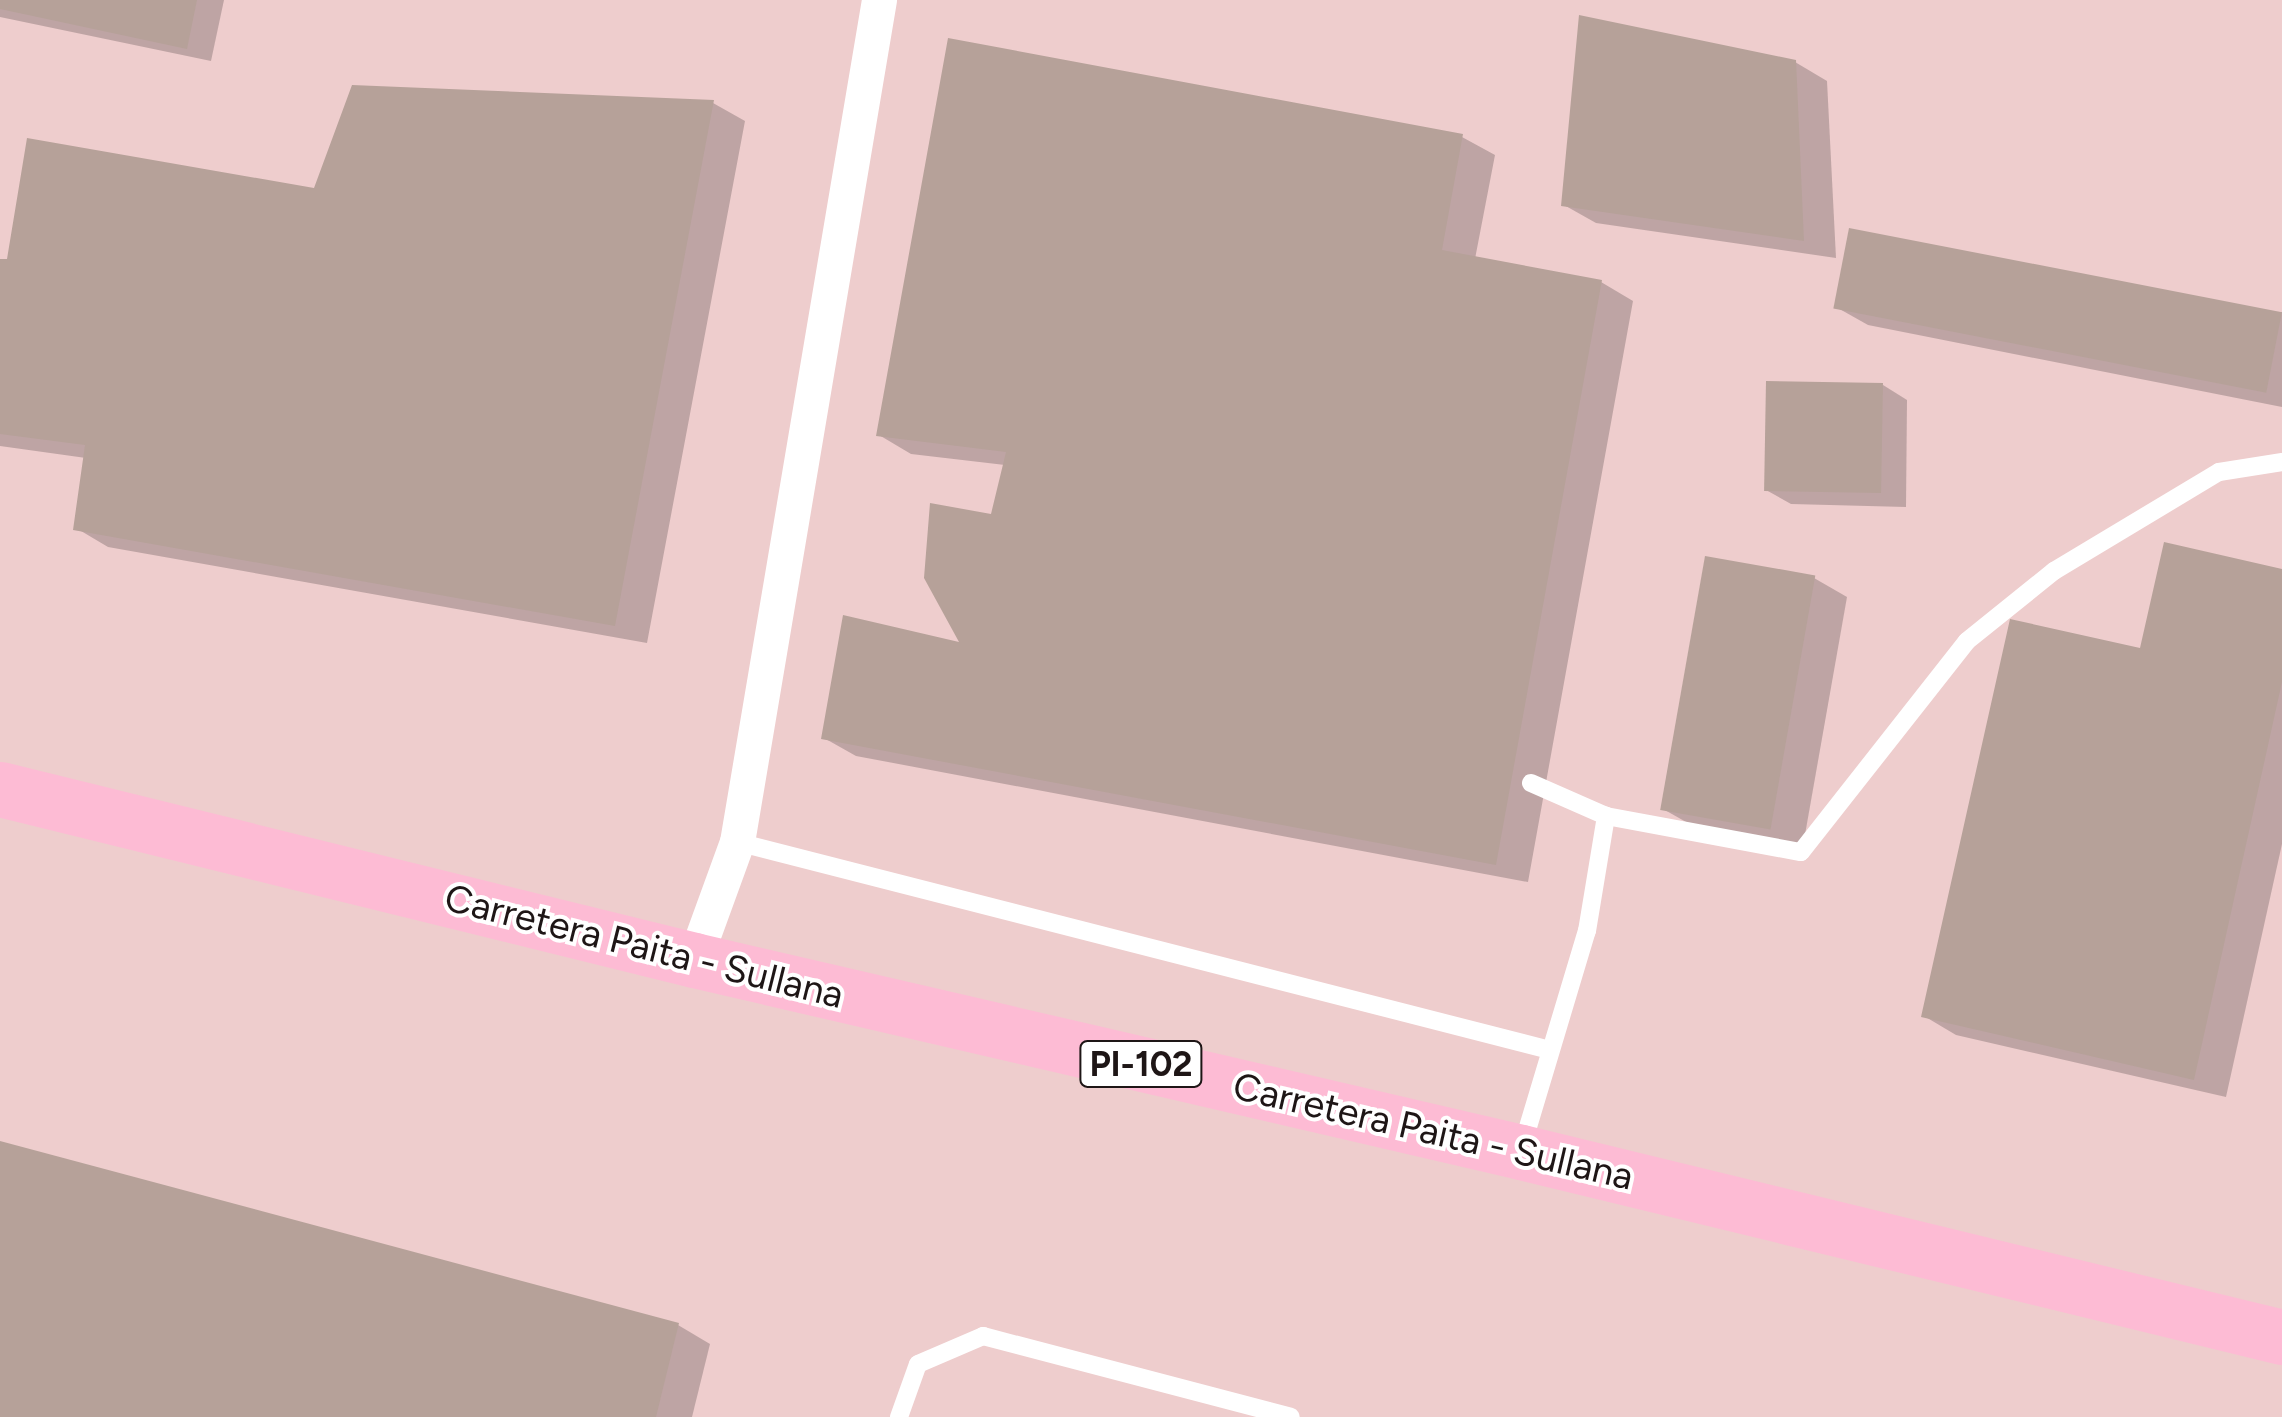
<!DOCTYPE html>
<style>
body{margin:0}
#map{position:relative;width:2282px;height:1417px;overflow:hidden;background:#f5dcdc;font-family:Figtree,sans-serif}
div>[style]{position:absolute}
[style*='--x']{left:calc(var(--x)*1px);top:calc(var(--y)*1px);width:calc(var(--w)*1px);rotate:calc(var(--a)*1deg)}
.built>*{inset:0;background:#eecdcd;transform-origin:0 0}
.shadow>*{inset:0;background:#0003}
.building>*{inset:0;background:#b6a199;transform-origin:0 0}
.lane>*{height:18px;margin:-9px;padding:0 9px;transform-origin:9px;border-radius:9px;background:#fff}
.street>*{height:35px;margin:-17.5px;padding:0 17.5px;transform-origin:17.5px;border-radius:17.5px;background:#fff}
.primary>*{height:55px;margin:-27.5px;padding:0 27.5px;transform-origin:27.5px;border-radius:27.5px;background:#fdbbd4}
span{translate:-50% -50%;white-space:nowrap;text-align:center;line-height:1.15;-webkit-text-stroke:8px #fff;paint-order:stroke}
.shield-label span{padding:2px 8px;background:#fff;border:2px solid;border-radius:8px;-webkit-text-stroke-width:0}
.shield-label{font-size:35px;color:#1e1616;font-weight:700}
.street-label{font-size:38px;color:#1e1616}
</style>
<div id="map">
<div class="built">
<div style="left:0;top:0;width:2282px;height:1417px"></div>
</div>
<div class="shadow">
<div style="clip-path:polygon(0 0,224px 0,211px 61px,0 17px)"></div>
<div style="clip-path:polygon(1795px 62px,1827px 81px,1836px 258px,1596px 223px,1564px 205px)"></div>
<div style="clip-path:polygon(713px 103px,745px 121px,647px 643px,108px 547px,76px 528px,86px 458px,0 446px,0 261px)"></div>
<div style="clip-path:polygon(1462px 137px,1495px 155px,1475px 259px,1601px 282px,1633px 301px,1528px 882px,856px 756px,824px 738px,964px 646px,1005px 465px,911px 454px,879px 435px)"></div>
<div style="clip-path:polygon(1836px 307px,2282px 312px,2282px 407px,1868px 325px)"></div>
<div style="clip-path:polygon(1883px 385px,1907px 400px,1906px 507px,1791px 504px,1766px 490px)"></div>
<div style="clip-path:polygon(2282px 571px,2282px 844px,2226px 1097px,1956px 1035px,1924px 1016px,2142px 651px)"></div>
<div style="clip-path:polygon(1814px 578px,1847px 597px,1803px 846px,1695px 827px,1663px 809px)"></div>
<div style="clip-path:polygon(0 1144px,678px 1325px,710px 1344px,692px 1417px,0 1417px)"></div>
</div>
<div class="building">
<div style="clip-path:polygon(0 0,197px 0,187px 49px,0 9px)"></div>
<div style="clip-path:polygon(1579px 15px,1796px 60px,1804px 241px,1561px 206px)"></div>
<div style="clip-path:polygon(948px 38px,1463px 134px,1442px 250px,1602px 280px,1496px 865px,821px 739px,843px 615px,959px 642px,924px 578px,930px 503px,991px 514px,1006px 452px,876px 436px)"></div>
<div style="clip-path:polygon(352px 85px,714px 100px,615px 626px,73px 530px,85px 445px,0 434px,0 259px,7px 259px,27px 138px,314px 188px)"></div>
<div style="left:1849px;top:228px;width:441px;height:82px;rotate:11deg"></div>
<div style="left:1766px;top:381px;width:117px;height:110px;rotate:1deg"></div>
<div style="clip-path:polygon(2164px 542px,2282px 569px,2282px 682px,2194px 1080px,1921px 1017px,2010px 619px,2140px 648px)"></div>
<div style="left:1705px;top:556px;width:112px;height:258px;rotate:10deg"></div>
<div style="clip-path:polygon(0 1141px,679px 1323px,656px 1417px,0 1417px)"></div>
</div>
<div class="lane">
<div style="--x:1531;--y:783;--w:82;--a:23.7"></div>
<div style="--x:1606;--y:816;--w:198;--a:10.5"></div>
<div style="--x:1801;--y:852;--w:268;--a:-51.8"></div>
<div style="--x:1967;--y:641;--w:112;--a:-38.8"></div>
<div style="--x:2054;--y:571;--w:192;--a:-31"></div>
<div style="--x:2219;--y:472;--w:64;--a:-9"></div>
<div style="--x:737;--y:842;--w:839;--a:14.35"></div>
<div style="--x:1522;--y:1147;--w:226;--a:-73.3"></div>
<div style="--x:1587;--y:931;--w:117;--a:-80.6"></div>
<div style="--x:899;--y:1417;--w:56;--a:-70.3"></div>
<div style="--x:918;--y:1364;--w:71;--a:-23.3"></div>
<div style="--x:983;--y:1336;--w:318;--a:14.7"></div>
</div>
<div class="street">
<div style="--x:694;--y:960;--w:126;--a:-70"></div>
<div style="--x:737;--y:842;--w:854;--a:-80.43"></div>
</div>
<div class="primary">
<div style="--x:0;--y:789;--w:715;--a:13.84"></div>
<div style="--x:694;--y:960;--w:849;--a:13.07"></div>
<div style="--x:1521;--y:1152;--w:783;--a:13.66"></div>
</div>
<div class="shield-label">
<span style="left:1141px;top:1064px">PI-102</span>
</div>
<div class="street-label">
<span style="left:644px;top:947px;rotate:14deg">Carretera Paita - Sullana</span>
<span style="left:1433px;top:1132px;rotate:13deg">Carretera Paita - Sullana</span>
</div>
</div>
